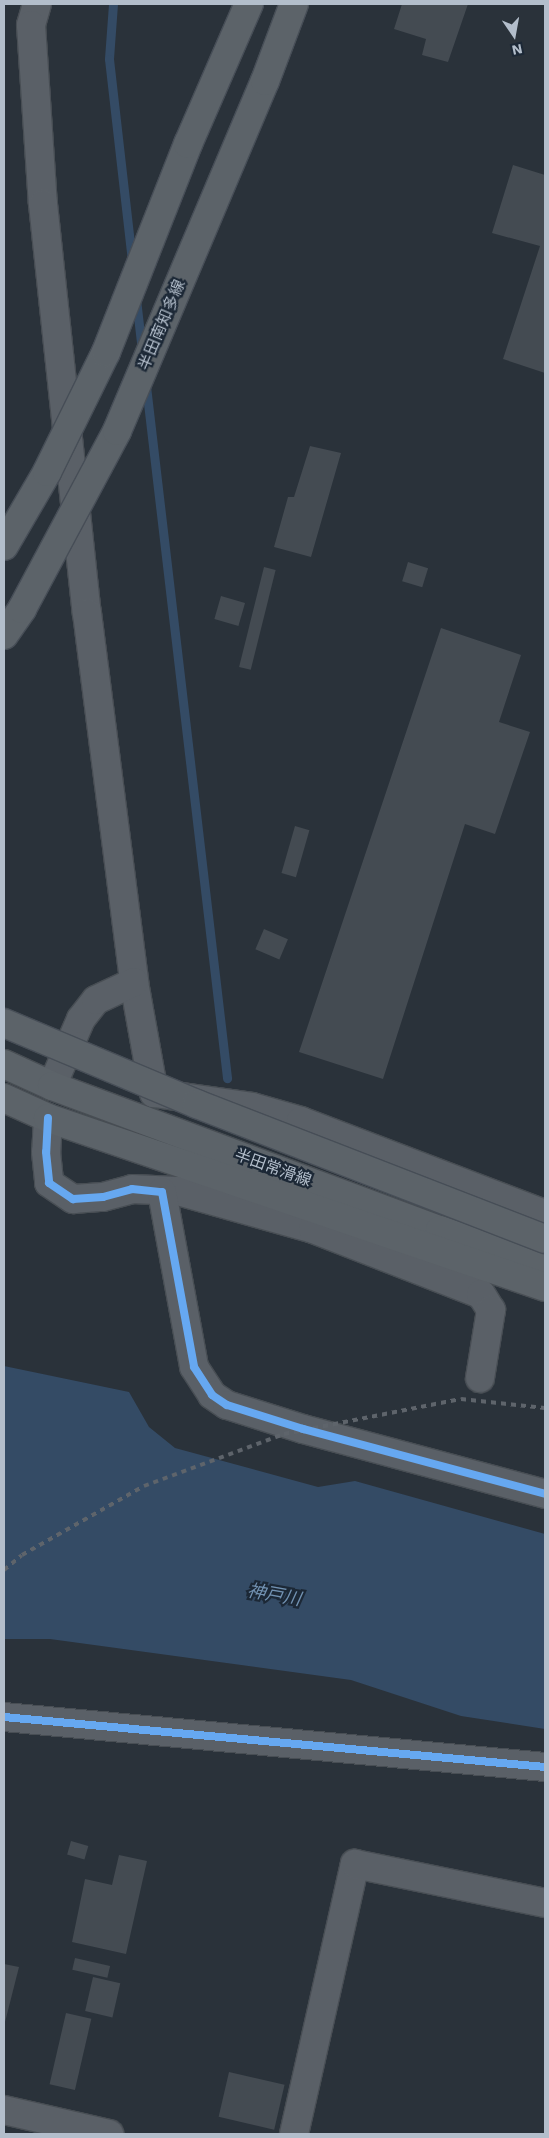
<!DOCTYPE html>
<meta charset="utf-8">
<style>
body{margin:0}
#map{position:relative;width:549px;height:2138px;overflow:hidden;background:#2a323a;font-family:"Work Sans","Noto Sans JP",sans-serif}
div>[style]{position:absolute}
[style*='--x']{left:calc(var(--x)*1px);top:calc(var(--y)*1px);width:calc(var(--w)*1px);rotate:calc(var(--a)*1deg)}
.water>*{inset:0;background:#344b65}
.stream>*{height:9px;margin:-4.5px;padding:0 4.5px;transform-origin:4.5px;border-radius:4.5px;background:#344b65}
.building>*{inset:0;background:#444b52;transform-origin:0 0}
.roads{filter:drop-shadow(1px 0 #484e54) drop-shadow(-1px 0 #484e54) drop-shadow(0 1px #484e54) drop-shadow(0 -1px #484e54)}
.minor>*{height:28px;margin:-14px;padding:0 14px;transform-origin:14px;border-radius:14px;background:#5a6067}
.major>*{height:28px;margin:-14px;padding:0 14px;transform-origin:14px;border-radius:14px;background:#5c6369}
.rail>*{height:4px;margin-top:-2px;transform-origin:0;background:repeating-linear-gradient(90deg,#5e646b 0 5px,transparent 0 10px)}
.bridges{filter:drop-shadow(1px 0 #474e57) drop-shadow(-1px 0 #474e57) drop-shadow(0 1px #474e57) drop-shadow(0 -1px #474e57)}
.major-bridge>*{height:28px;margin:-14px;padding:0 14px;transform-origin:14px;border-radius:14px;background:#5c6369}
.cycleway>*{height:8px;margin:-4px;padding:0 4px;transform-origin:4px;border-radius:4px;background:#66a8f1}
span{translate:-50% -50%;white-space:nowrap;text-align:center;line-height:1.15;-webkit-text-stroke:4.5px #1c2836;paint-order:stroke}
.street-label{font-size:16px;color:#b3becb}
.water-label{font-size:18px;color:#7191b1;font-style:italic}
.frame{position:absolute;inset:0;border:5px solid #b3becb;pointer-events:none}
.north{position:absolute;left:489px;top:10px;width:50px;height:50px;-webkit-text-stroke:4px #1c2836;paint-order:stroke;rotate:168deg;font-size:14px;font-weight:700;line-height:20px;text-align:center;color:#b3becb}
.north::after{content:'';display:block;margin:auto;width:18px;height:22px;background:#b3becb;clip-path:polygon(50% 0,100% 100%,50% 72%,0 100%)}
</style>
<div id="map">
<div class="water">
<div style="clip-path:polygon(4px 1366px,129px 1392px,149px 1427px,175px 1448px,318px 1487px,355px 1481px,545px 1534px,545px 1729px,461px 1716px,351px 1680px,50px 1639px,4px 1639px)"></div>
</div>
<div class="stream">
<div style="--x:113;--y:4;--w:55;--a:94.2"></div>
<div style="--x:109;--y:59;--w:203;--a:83.5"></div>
<div style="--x:136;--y:299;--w:52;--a:83.4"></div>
<div style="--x:146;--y:386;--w:697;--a:83.32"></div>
</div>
<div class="building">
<div style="clip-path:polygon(402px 4px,468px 4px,448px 62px,422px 55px,426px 39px,394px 29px)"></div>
<div style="clip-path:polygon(513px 165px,545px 175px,545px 373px,503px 359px,540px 246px,492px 233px)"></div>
<div style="clip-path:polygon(310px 446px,341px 453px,311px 557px,274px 547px,288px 497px,294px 497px)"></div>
<div style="left:408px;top:562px;width:21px;height:20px;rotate:17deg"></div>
<div style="left:264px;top:567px;width:12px;height:103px;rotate:14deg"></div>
<div style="left:221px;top:596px;width:25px;height:24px;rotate:16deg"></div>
<div style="clip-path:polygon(441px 628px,521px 655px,499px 722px,530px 732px,495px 834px,465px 824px,383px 1079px,299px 1052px)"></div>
<div style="left:295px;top:826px;width:15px;height:49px;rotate:16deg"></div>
<div style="left:264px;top:929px;width:26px;height:22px;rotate:23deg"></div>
<div style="left:71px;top:1841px;width:18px;height:14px;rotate:16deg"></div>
<div style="clip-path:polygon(119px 1855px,147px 1861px,126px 1954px,72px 1942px,85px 1879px,112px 1885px)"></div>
<div style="left:75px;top:1958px;width:36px;height:12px;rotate:13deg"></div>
<div style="clip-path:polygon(4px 1964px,19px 1967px,4px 2026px)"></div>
<div style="left:93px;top:1977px;width:28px;height:35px;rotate:13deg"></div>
<div style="left:66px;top:2013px;width:26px;height:73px;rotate:13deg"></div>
<div style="left:229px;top:2072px;width:57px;height:46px;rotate:13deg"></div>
</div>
<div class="roads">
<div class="minor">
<div style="--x:37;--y:4;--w:22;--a:106"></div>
<div style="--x:31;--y:25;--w:179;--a:86.2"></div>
<div style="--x:43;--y:204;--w:411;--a:83.9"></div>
<div style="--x:87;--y:613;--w:372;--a:82.7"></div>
<div style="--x:134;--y:982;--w:113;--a:79.8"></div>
<div style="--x:154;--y:1093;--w:99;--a:8.1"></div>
<div style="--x:252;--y:1107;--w:51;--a:15.9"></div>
<div style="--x:301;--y:1121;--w:261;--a:20.9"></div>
<div style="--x:52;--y:1086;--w:73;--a:-66.6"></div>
<div style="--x:81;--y:1019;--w:24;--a:-52"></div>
<div style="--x:96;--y:1000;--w:42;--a:-25.3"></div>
<div style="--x:48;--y:1118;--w:34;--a:93"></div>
<div style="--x:46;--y:1152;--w:31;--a:84"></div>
<div style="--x:49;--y:1183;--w:29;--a:34"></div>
<div style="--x:73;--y:1199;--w:30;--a:-4"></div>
<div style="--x:103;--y:1197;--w:30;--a:-15"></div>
<div style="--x:132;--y:1189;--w:46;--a:2.5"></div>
<div style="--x:178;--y:1191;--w:140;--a:15.7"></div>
<div style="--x:313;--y:1229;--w:180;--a:21.2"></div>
<div style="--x:481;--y:1294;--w:19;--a:58"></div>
<div style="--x:491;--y:1310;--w:69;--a:99.2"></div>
<div style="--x:162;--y:1192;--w:178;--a:79.6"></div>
<div style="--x:194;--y:1367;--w:33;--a:57"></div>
<div style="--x:212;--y:1395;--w:18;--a:34"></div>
<div style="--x:227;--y:1405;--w:80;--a:17.5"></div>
<div style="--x:303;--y:1429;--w:251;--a:15"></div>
<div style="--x:4;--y:1717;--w:543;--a:5.28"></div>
<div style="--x:4;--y:2110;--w:108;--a:12.9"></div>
<div style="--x:294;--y:2134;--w:277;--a:-77.3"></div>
<div style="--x:355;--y:1864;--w:194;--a:11.6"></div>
</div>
<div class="major">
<div style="--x:4;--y:1064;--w:53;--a:24.6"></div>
<div style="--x:52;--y:1086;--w:414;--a:20.4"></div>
<div style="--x:440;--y:1230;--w:111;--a:18.4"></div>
<div style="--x:4;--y:1098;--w:48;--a:24.4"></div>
<div style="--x:48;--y:1118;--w:525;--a:18.78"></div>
</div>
</div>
<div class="rail">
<div style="--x:4;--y:1570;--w:23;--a:-40"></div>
<div style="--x:22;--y:1555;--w:140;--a:-29.5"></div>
<div style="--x:144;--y:1486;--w:149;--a:-20.4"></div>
<div style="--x:284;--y:1434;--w:180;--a:-11.2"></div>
<div style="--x:461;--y:1399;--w:84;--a:6.1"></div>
</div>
<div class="bridges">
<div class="major-bridge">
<div style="--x:4;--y:546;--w:86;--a:-59.8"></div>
<div style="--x:47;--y:472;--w:134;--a:-63.8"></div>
<div style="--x:106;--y:352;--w:224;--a:-68.5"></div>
<div style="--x:188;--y:144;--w:153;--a:-66.5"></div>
<div style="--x:4;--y:635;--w:32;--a:-55"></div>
<div style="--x:22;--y:609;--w:202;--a:-61.9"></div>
<div style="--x:117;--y:431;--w:380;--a:-67.1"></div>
<div style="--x:265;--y:81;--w:82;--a:-69.4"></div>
<div style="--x:4;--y:1023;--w:209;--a:22.8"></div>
<div style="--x:197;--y:1104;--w:373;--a:21.2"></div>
</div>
</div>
<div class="cycleway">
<div style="--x:48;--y:1118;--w:34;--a:93"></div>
<div style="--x:46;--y:1152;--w:31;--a:84"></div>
<div style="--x:49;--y:1183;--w:29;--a:34"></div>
<div style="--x:73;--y:1199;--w:30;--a:-4"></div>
<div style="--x:103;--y:1197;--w:30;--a:-15"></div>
<div style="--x:132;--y:1189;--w:30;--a:6"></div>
<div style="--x:162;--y:1192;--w:178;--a:79.6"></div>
<div style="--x:194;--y:1367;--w:33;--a:57"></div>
<div style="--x:212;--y:1395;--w:18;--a:34"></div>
<div style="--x:227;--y:1405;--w:80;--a:17.5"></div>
<div style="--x:303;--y:1429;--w:251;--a:15"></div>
<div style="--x:4;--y:1717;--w:543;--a:5.28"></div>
</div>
<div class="street-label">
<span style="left:162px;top:325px;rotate:-67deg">半田南知多線</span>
<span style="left:273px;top:1168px;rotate:20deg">半田常滑線</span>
</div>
<div class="water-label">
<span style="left:274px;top:1595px;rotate:10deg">神戸川</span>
</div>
<div class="frame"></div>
<div class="north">N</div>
</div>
